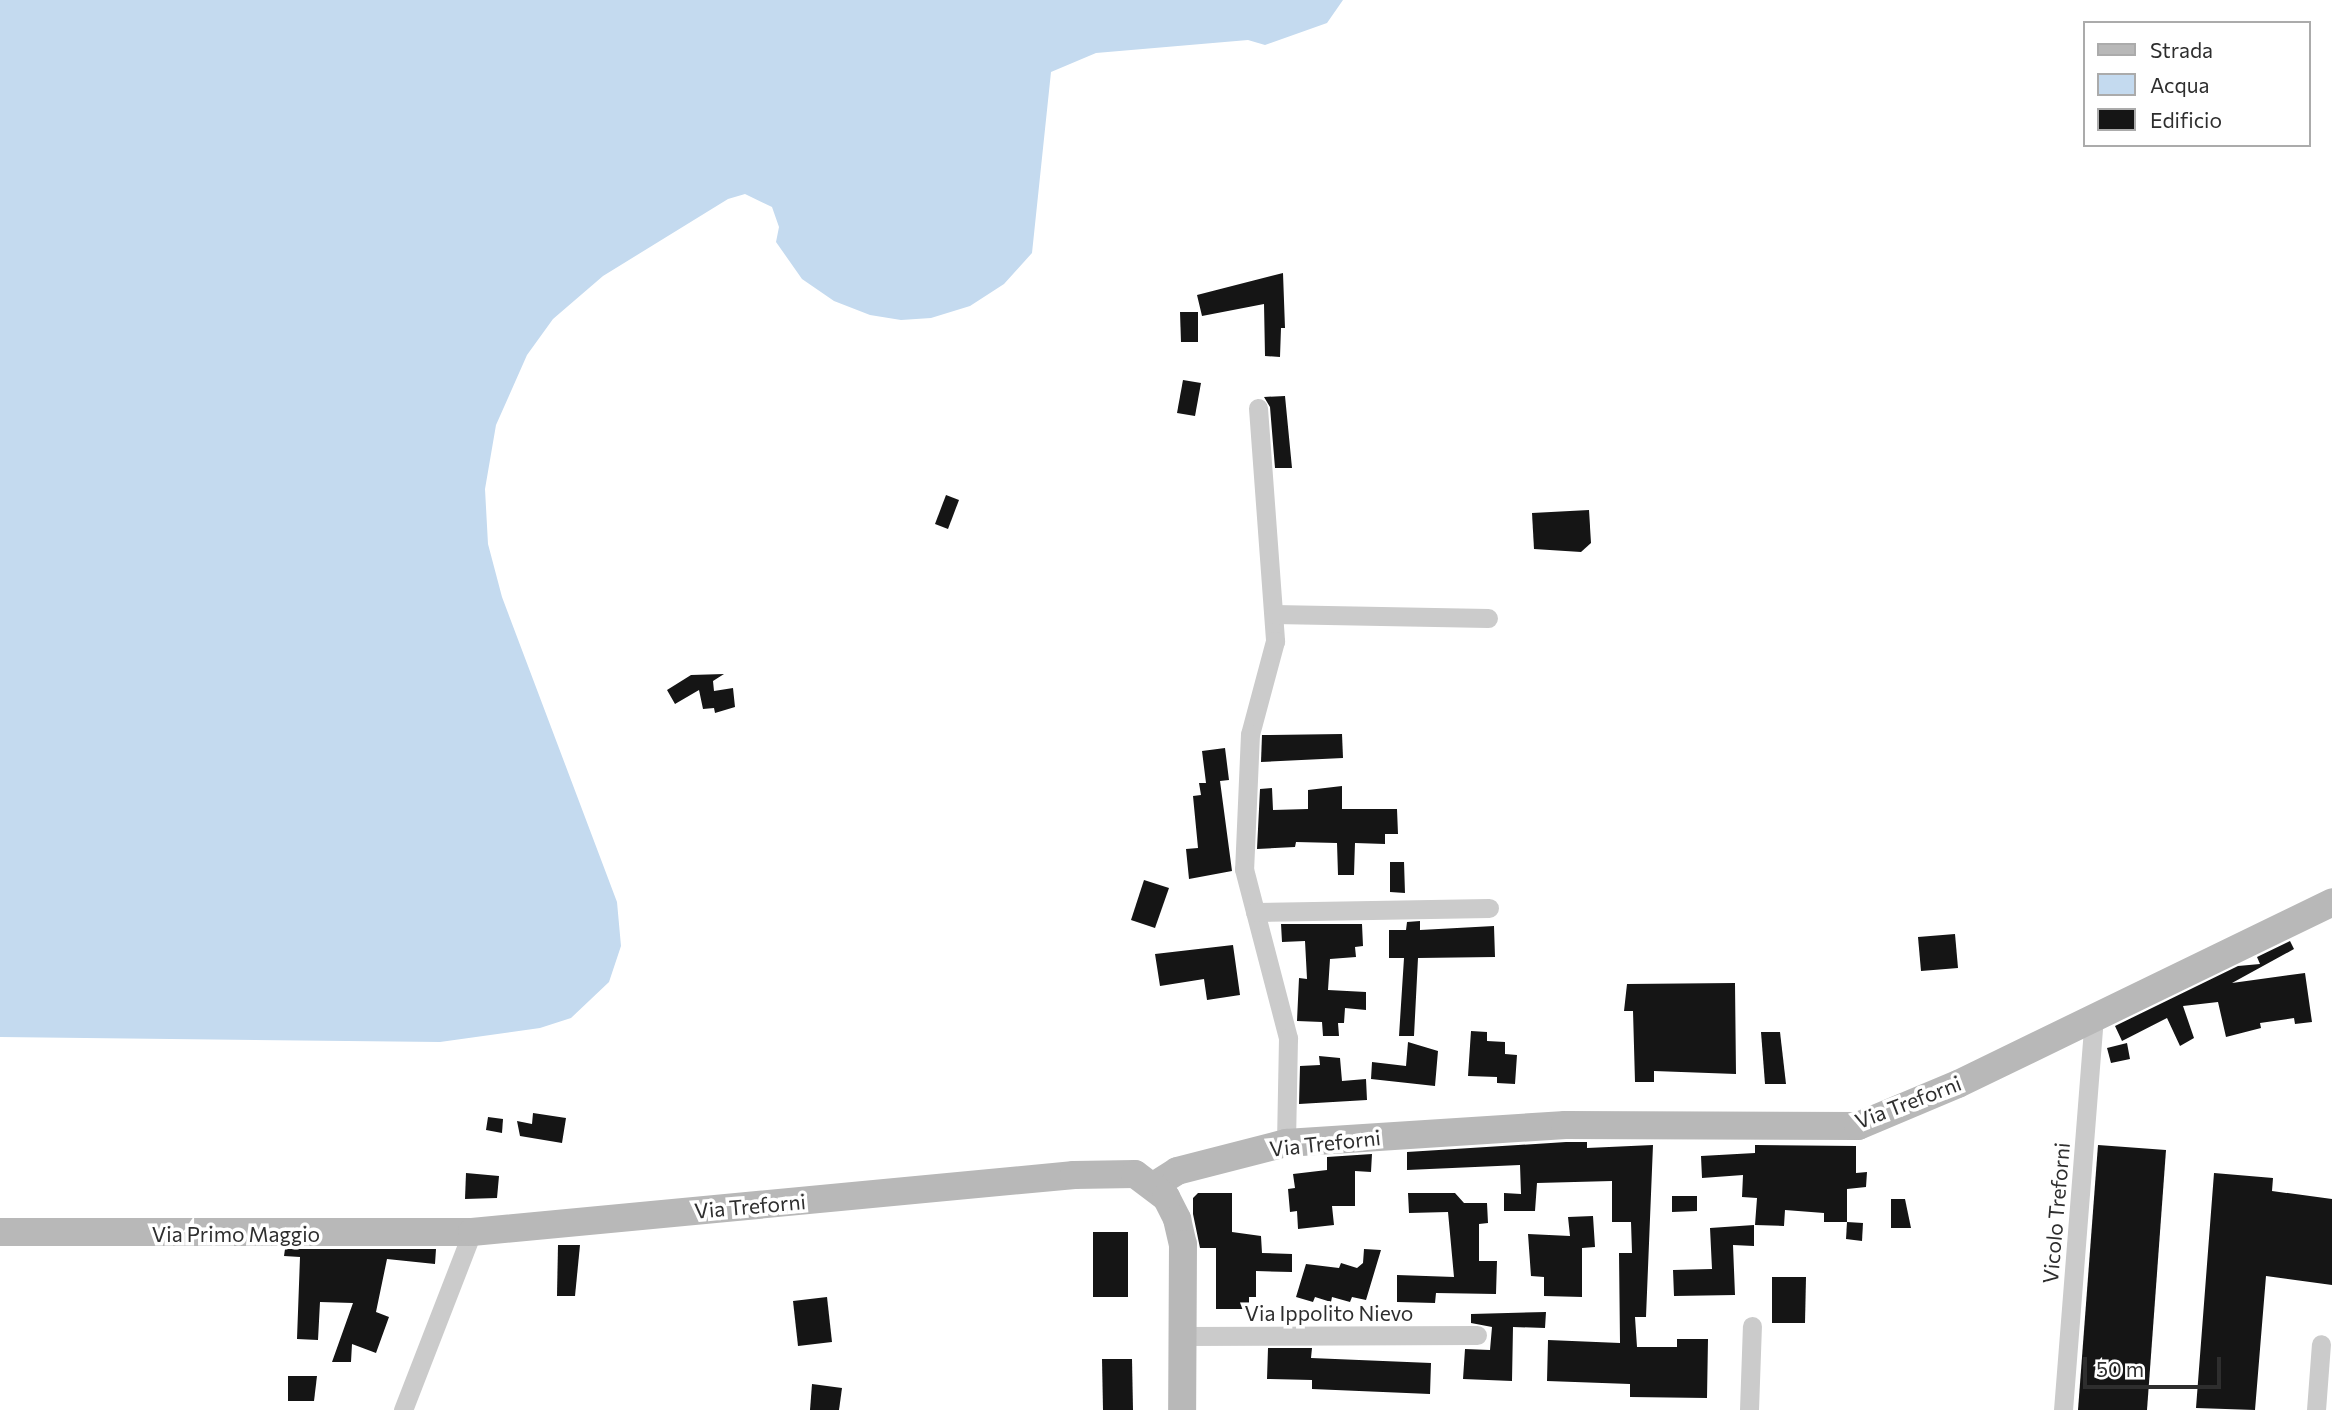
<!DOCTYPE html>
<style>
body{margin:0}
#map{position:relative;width:2332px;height:1410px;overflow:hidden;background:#fff;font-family:Commissioner,sans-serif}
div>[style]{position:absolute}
.water>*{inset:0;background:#c4daef}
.building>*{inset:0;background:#151515}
.street>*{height:19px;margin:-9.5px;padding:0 9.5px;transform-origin:9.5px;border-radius:9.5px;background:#cbcbcb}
.secondary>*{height:28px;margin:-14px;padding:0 14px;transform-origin:14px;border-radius:14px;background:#b8b8b8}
span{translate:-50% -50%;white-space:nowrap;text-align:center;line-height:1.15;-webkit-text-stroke:7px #fff;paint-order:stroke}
.street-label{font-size:21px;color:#2e2e2e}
.legend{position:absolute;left:2083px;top:21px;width:228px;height:126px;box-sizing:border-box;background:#fff;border:2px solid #ababab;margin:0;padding:9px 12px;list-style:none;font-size:21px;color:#2e2e2e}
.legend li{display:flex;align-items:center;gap:14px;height:35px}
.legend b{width:35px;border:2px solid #ababab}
.scale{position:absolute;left:2083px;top:1357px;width:138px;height:32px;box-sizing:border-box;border:4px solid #2e2e2e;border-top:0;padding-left:9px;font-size:21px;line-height:24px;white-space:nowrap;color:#2e2e2e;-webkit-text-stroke:5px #fff;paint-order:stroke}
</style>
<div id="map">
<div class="water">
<div style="clip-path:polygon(0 0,1343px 0,1327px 23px,1265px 45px,1248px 40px,1096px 53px,1051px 72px,1032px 253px,1004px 284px,970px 306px,931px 318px,901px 320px,870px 315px,834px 301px,802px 279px,776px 242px,779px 227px,772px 207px,745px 194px,728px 199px,603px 276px,553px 319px,527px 355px,496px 425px,485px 489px,488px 544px,502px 597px,617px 902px,621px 946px,609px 982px,571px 1018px,540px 1028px,440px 1042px,0 1037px)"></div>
</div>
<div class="building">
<div style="clip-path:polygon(1283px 273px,1285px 328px,1281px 328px,1280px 357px,1265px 356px,1264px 304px,1202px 316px,1197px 295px)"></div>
<div style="clip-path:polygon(1180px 312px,1198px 312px,1198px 342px,1181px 342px)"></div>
<div style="clip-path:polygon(1183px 380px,1201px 383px,1195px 416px,1177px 413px)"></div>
<div style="clip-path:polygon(1285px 396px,1292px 468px,1275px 468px,1270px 407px,1264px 397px)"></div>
<div style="clip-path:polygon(946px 495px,959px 500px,948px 529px,935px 524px)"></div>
<div style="clip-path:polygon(1589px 510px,1591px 543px,1581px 552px,1534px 549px,1532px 513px)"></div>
<div style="clip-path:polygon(724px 674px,713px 681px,714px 691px,733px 688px,735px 707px,715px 713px,714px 708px,703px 709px,699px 690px,675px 704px,667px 690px,691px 675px)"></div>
<div style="clip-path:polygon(1342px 734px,1343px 758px,1261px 762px,1262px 735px)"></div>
<div style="clip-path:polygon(1225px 748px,1229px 780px,1220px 781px,1232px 871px,1189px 879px,1186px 849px,1198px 848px,1193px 796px,1201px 795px,1199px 783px,1206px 783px,1202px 751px)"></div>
<div style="clip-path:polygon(1342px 786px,1342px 809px,1397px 809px,1398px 834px,1385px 834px,1385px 844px,1355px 843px,1354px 875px,1338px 875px,1337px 843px,1296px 842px,1295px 847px,1257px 849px,1260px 789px,1272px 788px,1273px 810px,1308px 809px,1308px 790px)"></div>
<div style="clip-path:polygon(1390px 862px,1404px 862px,1405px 893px,1390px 892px)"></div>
<div style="clip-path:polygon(1144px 880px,1169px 888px,1155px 928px,1131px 920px)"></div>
<div style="clip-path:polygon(1420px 921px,1420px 930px,1494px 926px,1495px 957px,1418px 958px,1414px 1036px,1399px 1036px,1404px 958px,1389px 958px,1389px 930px,1406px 930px,1407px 922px)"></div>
<div style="clip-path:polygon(1281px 924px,1362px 924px,1363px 946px,1355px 947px,1356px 957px,1330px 959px,1328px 990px,1366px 992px,1366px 1010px,1345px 1008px,1344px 1023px,1338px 1023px,1339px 1036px,1323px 1036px,1322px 1022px,1297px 1021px,1299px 978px,1307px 979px,1305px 941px,1282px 942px)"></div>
<div style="clip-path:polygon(1955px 934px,1958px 968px,1921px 971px,1918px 937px)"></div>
<div style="clip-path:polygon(2290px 941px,2294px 949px,2232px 983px,2305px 973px,2312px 1022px,2295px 1024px,2294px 1018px,2260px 1023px,2261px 1028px,2226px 1037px,2218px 1002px,2183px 1006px,2194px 1038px,2180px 1046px,2167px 1018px,2122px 1041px,2115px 1026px,2238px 966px,2260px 964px,2257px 957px)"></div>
<div style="clip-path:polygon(1233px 945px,1240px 995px,1207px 1000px,1204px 979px,1160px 986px,1155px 954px)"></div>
<div style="clip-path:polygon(1735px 983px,1736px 1074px,1654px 1071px,1654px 1082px,1635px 1082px,1633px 1011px,1624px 1011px,1627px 984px)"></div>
<div style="clip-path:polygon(1471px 1031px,1487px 1032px,1487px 1041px,1505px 1042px,1505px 1054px,1517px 1055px,1515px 1084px,1497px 1083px,1497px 1077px,1468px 1076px)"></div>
<div style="clip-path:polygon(1761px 1032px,1780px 1032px,1786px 1084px,1765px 1084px)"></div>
<div style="clip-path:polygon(1408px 1042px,1438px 1051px,1435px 1086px,1371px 1079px,1372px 1062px,1406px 1066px)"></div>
<div style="clip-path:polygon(2127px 1043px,2130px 1059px,2111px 1063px,2107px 1048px)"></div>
<div style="clip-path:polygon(1319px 1056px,1340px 1058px,1342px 1081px,1366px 1079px,1367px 1100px,1299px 1104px,1300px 1066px,1320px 1065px)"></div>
<div style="clip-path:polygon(533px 1113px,566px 1118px,562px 1143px,520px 1136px,517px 1121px,532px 1124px)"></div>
<div style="clip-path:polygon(488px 1117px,503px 1119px,502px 1133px,486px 1130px)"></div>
<div style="clip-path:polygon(1566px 1142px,1587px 1142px,1587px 1148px,1653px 1145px,1646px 1317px,1635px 1317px,1637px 1347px,1677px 1347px,1677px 1339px,1708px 1339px,1707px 1398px,1630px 1397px,1630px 1384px,1547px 1381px,1548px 1340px,1620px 1343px,1619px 1253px,1632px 1253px,1631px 1222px,1612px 1222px,1612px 1181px,1537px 1183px,1535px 1211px,1504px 1211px,1504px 1193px,1521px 1194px,1520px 1165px,1407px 1170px,1407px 1152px)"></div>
<div style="clip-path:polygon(1755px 1145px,1856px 1146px,1856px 1173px,1867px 1172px,1866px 1187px,1847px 1189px,1847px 1222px,1824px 1222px,1824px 1213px,1785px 1210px,1784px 1226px,1755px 1225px,1757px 1198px,1742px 1197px,1743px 1175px,1702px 1178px,1701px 1156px,1755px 1153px)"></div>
<div style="clip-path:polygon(2098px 1145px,2166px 1150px,2147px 1410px,2078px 1410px)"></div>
<div style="clip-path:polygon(1372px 1154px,1371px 1172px,1355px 1171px,1355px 1206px,1332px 1206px,1334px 1225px,1298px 1229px,1297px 1211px,1290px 1212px,1288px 1189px,1295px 1188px,1293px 1174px,1327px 1170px,1327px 1157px)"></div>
<div style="clip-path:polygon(466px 1173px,499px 1176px,497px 1198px,465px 1199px)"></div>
<div style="clip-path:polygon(2214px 1173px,2273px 1178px,2272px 1191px,2332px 1199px,2332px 1285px,2266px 1276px,2255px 1410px,2196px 1408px)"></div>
<div style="clip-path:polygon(1198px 1193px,1232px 1193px,1232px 1232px,1261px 1236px,1262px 1253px,1292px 1254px,1292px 1272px,1256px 1271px,1256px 1297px,1249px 1297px,1249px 1309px,1216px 1309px,1216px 1248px,1200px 1248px,1193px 1214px,1193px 1198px)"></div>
<div style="clip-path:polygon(1408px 1193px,1455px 1193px,1464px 1203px,1487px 1203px,1488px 1223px,1479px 1224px,1479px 1261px,1497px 1261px,1496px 1294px,1436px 1293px,1435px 1303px,1397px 1302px,1397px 1275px,1454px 1277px,1448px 1212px,1409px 1213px)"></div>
<div style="clip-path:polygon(1672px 1196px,1697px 1196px,1697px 1211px,1672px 1212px)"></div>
<div style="clip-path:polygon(1891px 1199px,1905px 1199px,1911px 1228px,1891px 1228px)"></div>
<div style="clip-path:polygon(1593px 1216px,1595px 1247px,1582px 1248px,1582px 1297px,1544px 1296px,1544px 1277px,1531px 1276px,1528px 1234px,1570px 1236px,1568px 1217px)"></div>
<div style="clip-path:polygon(1847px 1222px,1863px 1223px,1862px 1241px,1846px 1239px)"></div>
<div style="clip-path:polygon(1754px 1225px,1754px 1246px,1733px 1245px,1735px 1295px,1674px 1296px,1673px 1270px,1712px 1269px,1710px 1228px)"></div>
<div style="clip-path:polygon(1093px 1232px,1128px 1232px,1128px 1297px,1093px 1297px)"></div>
<div style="clip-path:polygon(558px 1245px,580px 1245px,575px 1296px,557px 1296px)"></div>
<div style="clip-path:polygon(285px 1249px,436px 1249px,435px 1264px,387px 1259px,376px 1312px,389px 1317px,376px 1353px,352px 1344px,351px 1362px,332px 1362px,353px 1303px,320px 1302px,318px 1340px,297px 1339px,300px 1257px,284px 1256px)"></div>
<div style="clip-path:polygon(1364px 1249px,1381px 1250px,1366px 1300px,1352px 1297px,1350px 1302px,1332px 1297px,1331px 1302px,1315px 1297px,1313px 1302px,1296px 1297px,1306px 1264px,1339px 1268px,1341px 1263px,1357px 1268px,1363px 1263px)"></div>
<div style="clip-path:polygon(1772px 1277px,1806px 1277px,1805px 1323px,1772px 1323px)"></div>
<div style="clip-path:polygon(827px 1297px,832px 1342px,798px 1346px,793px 1301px)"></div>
<div style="clip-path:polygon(1546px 1312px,1545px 1328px,1513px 1327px,1512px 1381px,1463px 1379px,1465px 1349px,1490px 1350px,1492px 1327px,1471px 1323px,1471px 1314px)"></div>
<div style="clip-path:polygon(1268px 1348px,1312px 1348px,1311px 1358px,1431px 1363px,1430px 1394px,1312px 1389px,1312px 1380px,1267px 1379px)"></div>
<div style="clip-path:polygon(1102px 1359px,1132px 1359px,1133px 1410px,1103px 1410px)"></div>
<div style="clip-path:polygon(288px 1376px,317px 1376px,314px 1401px,288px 1401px)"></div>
<div style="clip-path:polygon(812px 1384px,842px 1388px,839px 1410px,810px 1410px)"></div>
</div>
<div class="street">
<div style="left:1258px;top:408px;width:234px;rotate:85.8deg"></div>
<div style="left:1275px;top:641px;width:96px;rotate:105deg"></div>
<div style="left:1250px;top:734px;width:135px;rotate:92.5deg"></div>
<div style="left:1244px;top:869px;width:175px;rotate:75.4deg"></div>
<div style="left:1288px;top:1038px;width:105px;rotate:91.1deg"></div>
<div style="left:1274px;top:614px;width:214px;rotate:1.1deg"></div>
<div style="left:1255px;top:912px;width:234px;rotate:-1deg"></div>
<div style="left:1180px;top:1336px;width:297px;rotate:-0.2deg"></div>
<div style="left:403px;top:1410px;width:191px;rotate:-68.8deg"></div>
<div style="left:1749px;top:1410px;width:84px;rotate:-88deg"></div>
<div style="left:2063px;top:1410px;width:392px;rotate:-85.5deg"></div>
<div style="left:2316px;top:1410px;width:66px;rotate:-85.7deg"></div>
</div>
<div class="secondary">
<div style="left:1155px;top:1185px;width:26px;rotate:-32deg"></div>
<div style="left:1177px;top:1171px;width:113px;rotate:-14.4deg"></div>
<div style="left:1286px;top:1143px;width:280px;rotate:-3.7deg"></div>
<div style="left:1565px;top:1125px;width:293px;rotate:0.2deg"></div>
<div style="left:1858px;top:1126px;width:108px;rotate:-22.8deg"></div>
<div style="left:1958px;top:1084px;width:416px;rotate:-25.9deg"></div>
<div style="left:0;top:1232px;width:472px"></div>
<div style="left:472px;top:1232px;width:605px;rotate:-5.41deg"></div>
<div style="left:1074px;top:1175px;width:61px;rotate:-0.9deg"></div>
<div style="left:1135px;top:1174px;width:39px;rotate:37deg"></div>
<div style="left:1166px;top:1197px;width:25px;rotate:63deg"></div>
<div style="left:1177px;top:1219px;width:26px;rotate:77deg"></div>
<div style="left:1183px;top:1244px;width:166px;rotate:90.3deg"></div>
</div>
<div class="street-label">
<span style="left:1908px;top:1102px;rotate:-21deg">Via Treforni</span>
<span style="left:1325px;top:1143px;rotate:-6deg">Via Treforni</span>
<span style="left:750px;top:1206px;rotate:-5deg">Via Treforni</span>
<span style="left:2056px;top:1213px;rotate:-85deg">Vicolo Treforni</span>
<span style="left:236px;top:1234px">Via Primo Maggio</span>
<span style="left:1329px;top:1313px">Via Ippolito Nievo</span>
</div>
<ul class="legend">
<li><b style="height:9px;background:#b8b8b8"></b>Strada</li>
<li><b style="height:19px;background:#c4daef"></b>Acqua</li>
<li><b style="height:19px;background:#151515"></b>Edificio</li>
</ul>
<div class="scale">50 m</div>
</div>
